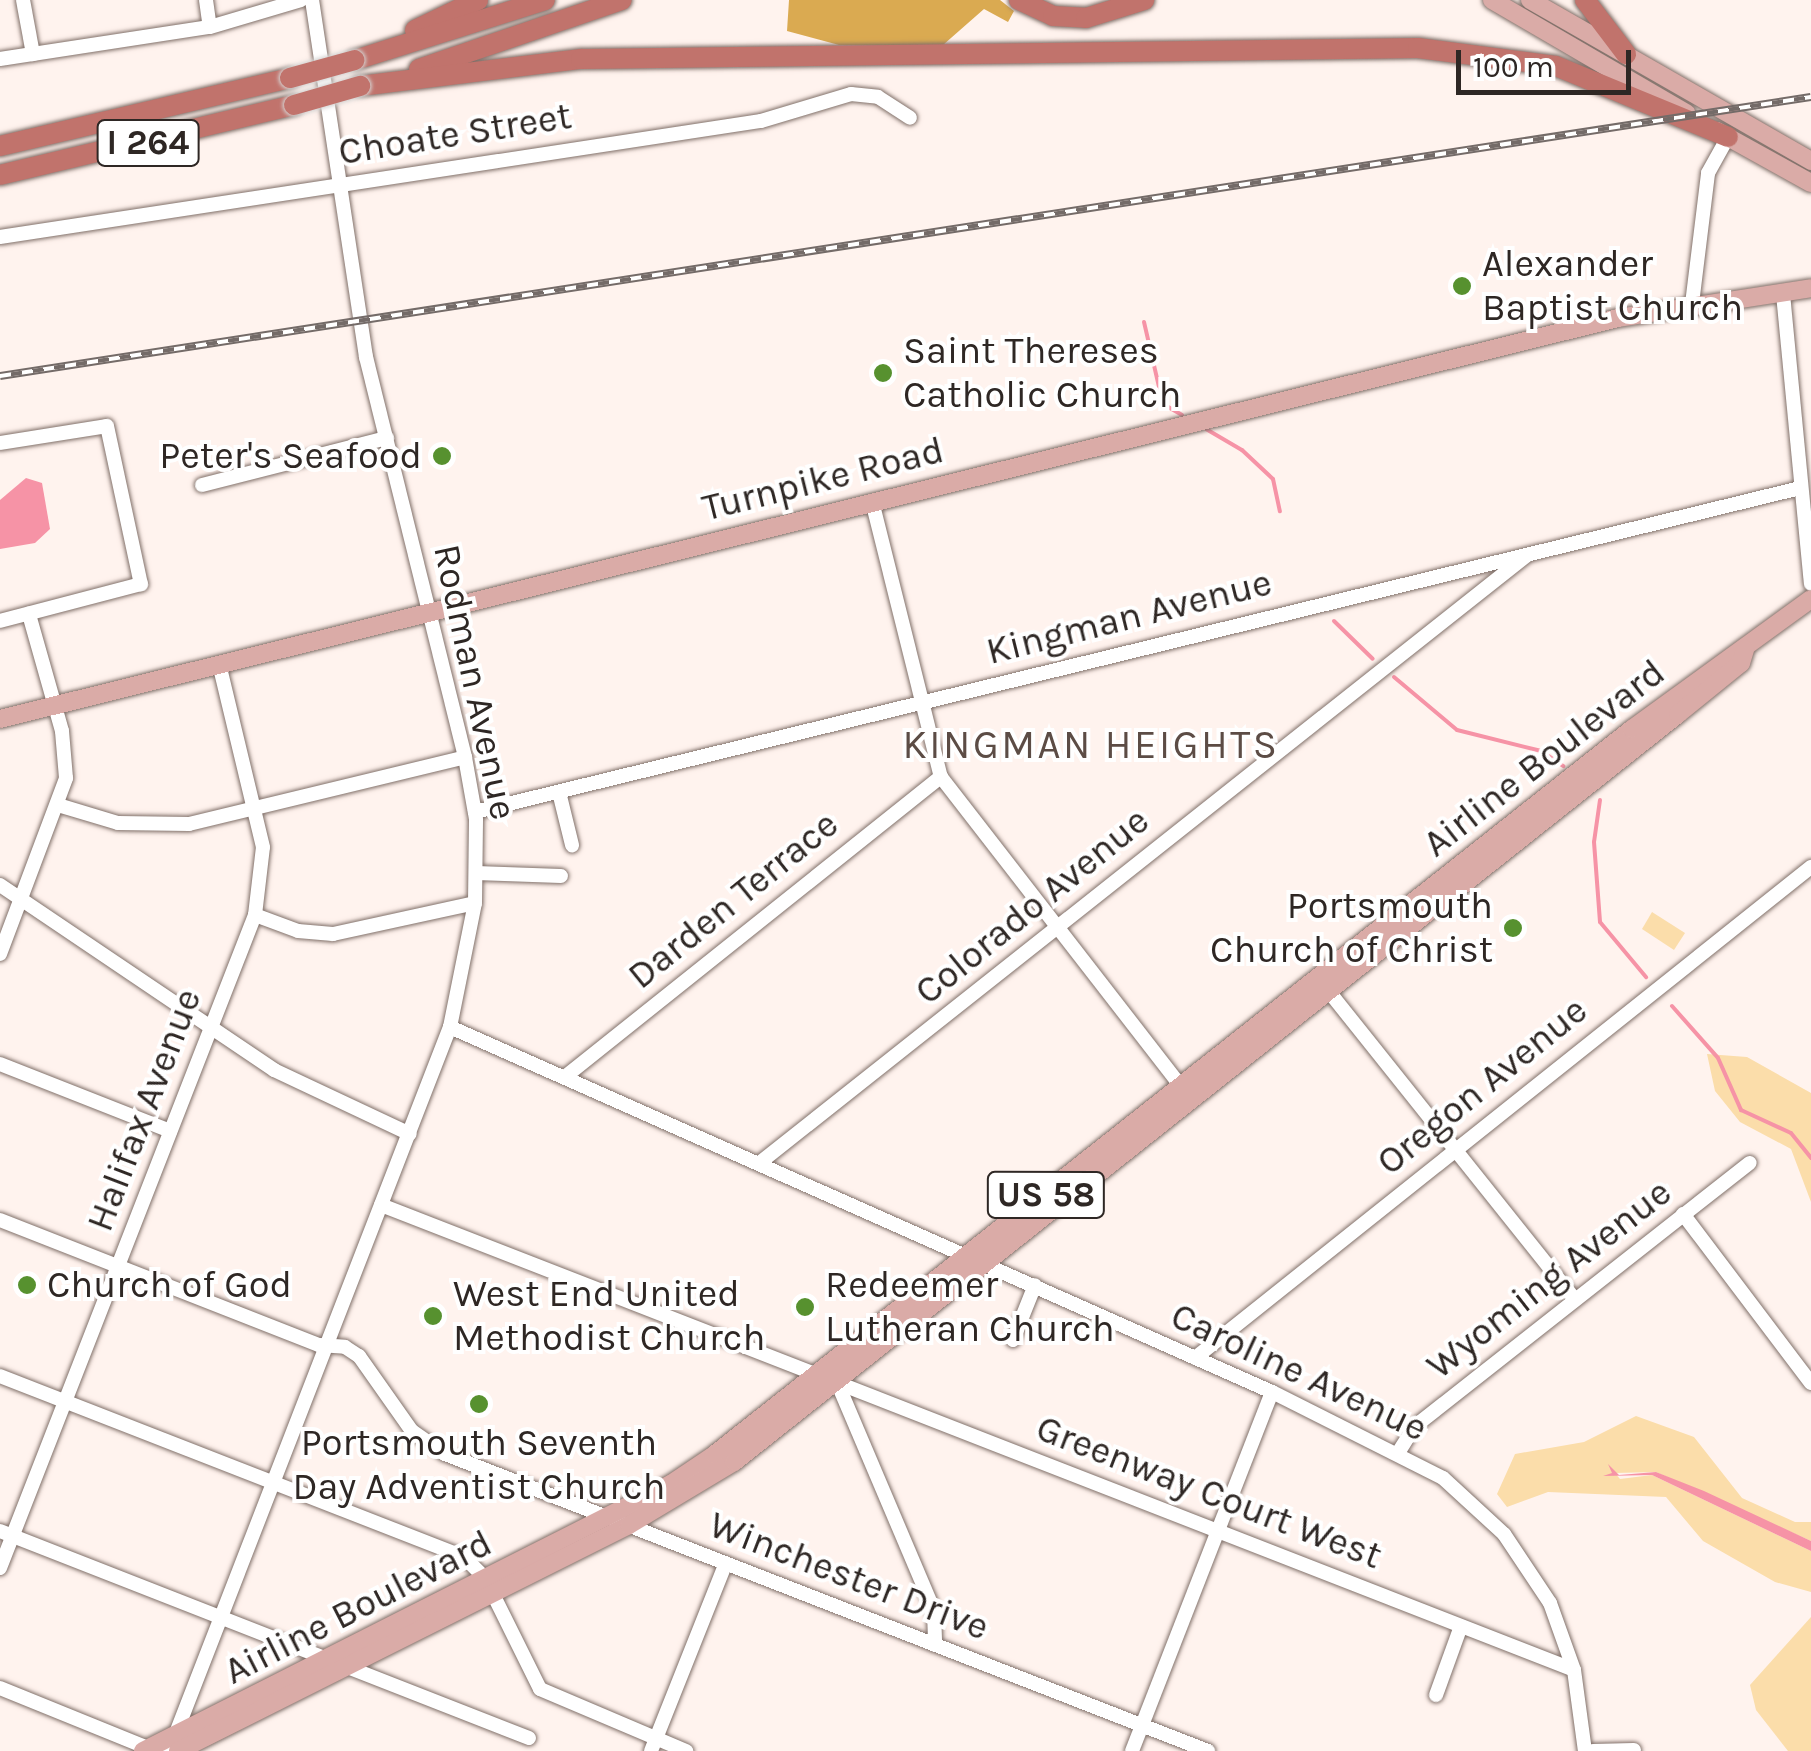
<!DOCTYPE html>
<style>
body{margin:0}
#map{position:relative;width:1811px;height:1751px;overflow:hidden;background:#fff3ee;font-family:Karla,sans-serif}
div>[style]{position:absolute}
.green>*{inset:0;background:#fbddaa}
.forest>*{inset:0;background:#daaa51}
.water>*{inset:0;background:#f693a6}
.stream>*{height:4px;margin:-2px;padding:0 2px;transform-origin:2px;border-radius:2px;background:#f693a6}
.roads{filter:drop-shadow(0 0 2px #817069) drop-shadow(0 0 2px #817069)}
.minor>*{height:14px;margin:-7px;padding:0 7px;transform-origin:7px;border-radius:7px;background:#fff}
.major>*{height:18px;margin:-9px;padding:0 9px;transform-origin:9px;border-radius:9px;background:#daaba7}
.highway>*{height:20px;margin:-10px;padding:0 10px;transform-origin:10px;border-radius:10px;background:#c1736c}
.rail>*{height:8px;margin-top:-4px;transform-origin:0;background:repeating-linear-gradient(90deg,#fff 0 11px,#746b68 0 22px);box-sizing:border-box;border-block:2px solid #746b68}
.bridges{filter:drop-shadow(0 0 2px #d5d4d3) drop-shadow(0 0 2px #d5d4d3)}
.highway-bridge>*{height:20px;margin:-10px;padding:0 10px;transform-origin:10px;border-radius:10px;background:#c1736c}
.dots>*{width:28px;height:28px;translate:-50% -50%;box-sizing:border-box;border:5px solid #fff;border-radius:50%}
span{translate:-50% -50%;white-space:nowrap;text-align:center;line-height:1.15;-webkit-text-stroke:8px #fff;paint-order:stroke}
.shield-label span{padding:2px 8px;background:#fff;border:2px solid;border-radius:8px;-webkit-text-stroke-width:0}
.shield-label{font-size:35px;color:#2e2724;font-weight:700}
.street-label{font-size:38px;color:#2e2724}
.poi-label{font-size:38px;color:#2e2724}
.left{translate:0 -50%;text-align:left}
.right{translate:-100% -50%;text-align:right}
.neighbourhood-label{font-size:40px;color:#5c4c45;letter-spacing:2.5px}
.scale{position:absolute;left:1456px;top:50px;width:175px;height:45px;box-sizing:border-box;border:5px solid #2e2724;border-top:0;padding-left:12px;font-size:30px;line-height:35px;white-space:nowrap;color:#2e2724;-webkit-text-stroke:8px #fff;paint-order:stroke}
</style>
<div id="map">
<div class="green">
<div style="clip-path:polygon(1652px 912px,1685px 933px,1674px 950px,1642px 929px)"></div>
<div style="clip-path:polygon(1707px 1054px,1747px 1057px,1811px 1093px,1811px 1202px,1791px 1149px,1740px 1122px,1715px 1091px)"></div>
<div style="clip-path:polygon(1636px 1416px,1694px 1437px,1742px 1498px,1795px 1522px,1811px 1522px,1811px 1541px,1656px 1472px,1615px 1473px,1620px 1479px,1652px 1475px,1811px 1551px,1811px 1592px,1775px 1582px,1703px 1541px,1666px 1497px,1548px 1492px,1507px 1507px,1497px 1494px,1515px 1454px,1584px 1442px)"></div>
<div style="clip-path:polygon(1811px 1617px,1811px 1751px,1788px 1751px,1756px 1710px,1750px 1685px)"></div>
</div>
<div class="forest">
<div style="clip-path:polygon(789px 0,1000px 0,1014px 11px,1008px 22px,984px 9px,943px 45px,839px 45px,787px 31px)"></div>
</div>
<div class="water">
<div style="clip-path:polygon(26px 478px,42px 483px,50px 529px,35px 543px,0 549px,0 500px)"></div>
<div style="clip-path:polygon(1608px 1464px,1619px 1475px,1656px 1472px,1704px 1491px,1811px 1541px,1811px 1551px,1652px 1475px,1603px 1476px,1612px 1473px)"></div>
</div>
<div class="stream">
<div style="left:1144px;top:322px;width:84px;rotate:77deg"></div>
<div style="left:1163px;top:404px;width:22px;rotate:30deg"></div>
<div style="left:1206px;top:429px;width:42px;rotate:30.3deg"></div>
<div style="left:1242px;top:450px;width:42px;rotate:43.1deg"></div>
<div style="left:1273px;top:479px;width:33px;rotate:78deg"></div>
<div style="left:1334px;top:621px;width:54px;rotate:44.3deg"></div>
<div style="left:1394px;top:677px;width:82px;rotate:40.1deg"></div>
<div style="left:1457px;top:730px;width:87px;rotate:14deg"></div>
<div style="left:1541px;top:751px;width:27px;rotate:34deg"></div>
<div style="left:1600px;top:800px;width:42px;rotate:98.1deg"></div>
<div style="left:1594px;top:842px;width:80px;rotate:85.7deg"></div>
<div style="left:1600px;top:922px;width:72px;rotate:50.1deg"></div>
<div style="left:1672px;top:1006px;width:69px;rotate:48.5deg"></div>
<div style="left:1718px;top:1058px;width:57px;rotate:66.1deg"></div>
<div style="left:1741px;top:1110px;width:55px;rotate:24.7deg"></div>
<div style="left:1791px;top:1133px;width:32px;rotate:51deg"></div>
</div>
<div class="roads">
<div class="minor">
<div style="left:23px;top:0;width:55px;rotate:79.5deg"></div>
<div style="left:206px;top:0;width:27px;rotate:82deg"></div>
<div style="left:0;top:59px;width:212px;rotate:-8.7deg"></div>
<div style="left:210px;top:27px;width:95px;rotate:-16.5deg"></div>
<div style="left:0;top:237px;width:770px;rotate:-8.67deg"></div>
<div style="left:761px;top:121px;width:94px;rotate:-16.7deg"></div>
<div style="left:851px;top:94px;width:27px;rotate:6deg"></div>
<div style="left:878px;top:97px;width:38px;rotate:33deg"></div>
<div style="left:1783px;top:294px;width:291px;rotate:84.5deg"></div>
<div style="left:1692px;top:304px;width:132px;rotate:-83deg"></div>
<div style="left:1708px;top:173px;width:41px;rotate:-60.9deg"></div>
<div style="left:0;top:443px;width:108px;rotate:-9deg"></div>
<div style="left:107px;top:426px;width:162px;rotate:77.9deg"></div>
<div style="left:141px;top:584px;width:146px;rotate:165.3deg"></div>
<div style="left:202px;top:485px;width:191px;rotate:-14.3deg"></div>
<div style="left:872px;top:501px;width:284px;rotate:76deg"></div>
<div style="left:941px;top:777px;width:398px;rotate:52.2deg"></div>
<div style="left:559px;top:792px;width:55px;rotate:76.2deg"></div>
<div style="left:58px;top:805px;width:63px;rotate:16.7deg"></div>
<div style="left:118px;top:823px;width:71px;rotate:0.8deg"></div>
<div style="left:189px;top:824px;width:284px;rotate:-13.6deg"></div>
<div style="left:475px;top:812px;width:1364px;rotate:-13.74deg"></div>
<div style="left:476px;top:873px;width:85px;rotate:2deg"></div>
<div style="left:0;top:885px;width:331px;rotate:34deg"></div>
<div style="left:274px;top:1070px;width:150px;rotate:25.2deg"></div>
<div style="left:255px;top:915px;width:46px;rotate:20.4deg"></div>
<div style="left:298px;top:931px;width:35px;rotate:5deg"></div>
<div style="left:333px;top:934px;width:145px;rotate:-12.3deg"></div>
<div style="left:0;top:954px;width:188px;rotate:-69.4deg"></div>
<div style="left:66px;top:778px;width:47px;rotate:-94.9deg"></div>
<div style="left:62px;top:731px;width:122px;rotate:-105.8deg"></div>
<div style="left:1323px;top:984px;width:404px;rotate:51.4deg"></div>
<div style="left:450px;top:1027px;width:899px;rotate:23.94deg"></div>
<div style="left:1272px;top:1392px;width:191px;rotate:26.7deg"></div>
<div style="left:1443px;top:1478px;width:83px;rotate:42.6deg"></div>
<div style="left:1504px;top:1534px;width:83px;rotate:56.3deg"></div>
<div style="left:1550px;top:1603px;width:71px;rotate:70.3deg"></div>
<div style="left:1574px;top:1670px;width:82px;rotate:82.3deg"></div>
<div style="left:0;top:1064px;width:183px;rotate:21.5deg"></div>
<div style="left:566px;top:1076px;width:480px;rotate:-38.6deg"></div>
<div style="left:762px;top:1161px;width:975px;rotate:-38.38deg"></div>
<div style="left:381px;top:1205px;width:1280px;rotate:21.29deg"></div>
<div style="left:1683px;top:1214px;width:212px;rotate:52.9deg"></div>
<div style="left:0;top:1220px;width:343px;rotate:21.4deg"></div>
<div style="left:319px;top:1345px;width:26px;rotate:4deg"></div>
<div style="left:345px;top:1347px;width:17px;rotate:33deg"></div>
<div style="left:359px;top:1356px;width:92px;rotate:54.8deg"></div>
<div style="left:412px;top:1431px;width:40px;rotate:34.9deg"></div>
<div style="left:445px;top:1454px;width:819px;rotate:21.27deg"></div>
<div style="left:1013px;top:1340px;width:59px;rotate:-68.2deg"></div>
<div style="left:1195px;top:1358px;width:788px;rotate:-38.56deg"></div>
<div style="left:0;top:1376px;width:498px;rotate:21.3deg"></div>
<div style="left:464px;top:1557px;width:30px;rotate:45deg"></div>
<div style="left:485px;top:1578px;width:124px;rotate:63.6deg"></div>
<div style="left:540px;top:1689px;width:159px;rotate:23deg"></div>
<div style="left:837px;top:1382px;width:249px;rotate:67deg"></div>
<div style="left:934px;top:1611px;width:34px;rotate:88deg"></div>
<div style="left:1398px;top:1453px;width:31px;rotate:-58deg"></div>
<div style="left:1414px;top:1427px;width:427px;rotate:-38.2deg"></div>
<div style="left:0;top:1531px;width:568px;rotate:21.37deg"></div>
<div style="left:0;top:1568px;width:701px;rotate:-68.67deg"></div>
<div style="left:255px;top:915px;width:68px;rotate:-83.3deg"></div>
<div style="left:263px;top:847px;width:188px;rotate:-103.5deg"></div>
<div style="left:0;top:1688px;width:167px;rotate:22.1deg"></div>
<div style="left:1436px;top:1695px;width:73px;rotate:-70.1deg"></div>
<div style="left:169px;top:1751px;width:777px;rotate:-68.79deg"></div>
<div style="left:450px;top:1027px;width:126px;rotate:-78.6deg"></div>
<div style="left:475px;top:903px;width:84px;rotate:-89.3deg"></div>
<div style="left:476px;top:819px;width:63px;rotate:-100.1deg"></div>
<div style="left:465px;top:757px;width:412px;rotate:-103.9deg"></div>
<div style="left:366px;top:357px;width:361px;rotate:-98.6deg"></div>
<div style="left:651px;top:1751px;width:202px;rotate:-68.3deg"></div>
<div style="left:1132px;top:1751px;width:385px;rotate:-68.7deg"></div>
<div style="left:1593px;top:1751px;width:41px;rotate:-1.4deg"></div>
</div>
<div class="major">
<div style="left:1492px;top:0;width:225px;rotate:30.2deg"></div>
<div style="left:1530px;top:0;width:324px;rotate:29.8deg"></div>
<div style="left:1717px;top:131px;width:107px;rotate:29deg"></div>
<div style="left:0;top:719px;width:1667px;rotate:-13.92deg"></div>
<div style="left:1618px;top:318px;width:195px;rotate:-8.8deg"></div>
<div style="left:143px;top:1751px;width:592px;rotate:-26.82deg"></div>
<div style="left:671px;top:1484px;width:52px;rotate:-34deg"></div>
<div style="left:714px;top:1455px;width:1170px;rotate:-38.34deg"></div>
<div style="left:1632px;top:729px;width:221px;rotate:-36deg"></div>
<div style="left:178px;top:1751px;width:504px;rotate:-26.62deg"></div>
<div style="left:629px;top:1525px;width:122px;rotate:-31deg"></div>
<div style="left:734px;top:1462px;width:1204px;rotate:-38.39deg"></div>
<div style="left:1678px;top:714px;width:81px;rotate:-39deg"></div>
<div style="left:1741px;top:663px;width:14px;rotate:-73deg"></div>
</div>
<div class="highway">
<div style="left:1019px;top:0;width:38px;rotate:25deg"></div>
<div style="left:1053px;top:16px;width:33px;rotate:3deg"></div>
<div style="left:1086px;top:18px;width:61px;rotate:-17.2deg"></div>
<div style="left:1585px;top:0;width:68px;rotate:52.8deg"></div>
<div style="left:415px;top:30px;width:70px;rotate:-25.5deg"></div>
<div style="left:355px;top:60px;width:199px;rotate:-17.5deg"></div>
<div style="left:419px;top:69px;width:214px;rotate:-18.8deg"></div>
<div style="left:360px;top:86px;width:223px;rotate:-7deg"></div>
<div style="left:581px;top:59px;width:837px;rotate:-0.75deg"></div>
<div style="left:1418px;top:48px;width:139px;rotate:7.4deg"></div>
<div style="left:1556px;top:66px;width:186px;rotate:22.4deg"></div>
<div style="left:0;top:146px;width:298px;rotate:-13.2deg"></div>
<div style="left:0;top:175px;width:302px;rotate:-13.4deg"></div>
</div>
</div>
<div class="rail">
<div style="left:0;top:376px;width:1832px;rotate:-8.76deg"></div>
</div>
<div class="bridges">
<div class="highway-bridge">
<div style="left:290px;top:78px;width:67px;rotate:-15.5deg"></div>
<div style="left:294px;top:105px;width:69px;rotate:-16.1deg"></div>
</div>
</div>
<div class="dots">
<div style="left:1462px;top:286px;background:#57912f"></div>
<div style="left:883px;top:373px;background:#57912f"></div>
<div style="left:442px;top:456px;background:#57912f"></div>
<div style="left:1513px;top:928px;background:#57912f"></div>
<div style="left:27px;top:1285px;background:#57912f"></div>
<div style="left:805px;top:1307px;background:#57912f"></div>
<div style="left:433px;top:1316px;background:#57912f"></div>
<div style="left:479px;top:1404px;background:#57912f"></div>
</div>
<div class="shield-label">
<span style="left:148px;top:143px">I 264</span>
<span style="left:1046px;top:1195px">US 58</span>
</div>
<div class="street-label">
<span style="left:455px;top:134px;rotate:-9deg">Choate Street</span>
<span style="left:823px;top:479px;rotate:-14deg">Turnpike Road</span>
<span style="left:1129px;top:617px;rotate:-14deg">Kingman Avenue</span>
<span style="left:475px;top:682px;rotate:78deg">Rodman Avenue</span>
<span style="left:1544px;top:758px;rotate:-38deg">Airline Boulevard</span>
<span style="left:733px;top:900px;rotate:-39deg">Darden Terrace</span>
<span style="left:1032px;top:906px;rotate:-39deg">Colorado Avenue</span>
<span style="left:1482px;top:1086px;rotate:-39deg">Oregon Avenue</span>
<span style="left:144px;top:1110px;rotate:-69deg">Halifax Avenue</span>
<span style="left:1549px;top:1279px;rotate:-38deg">Wyoming Avenue</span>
<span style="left:1299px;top:1372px;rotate:25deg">Caroline Avenue</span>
<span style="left:1209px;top:1492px;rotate:21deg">Greenway Court West</span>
<span style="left:849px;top:1576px;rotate:21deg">Winchester Drive</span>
<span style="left:358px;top:1607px;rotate:-27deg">Airline Boulevard</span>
</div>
<div class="poi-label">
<span class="left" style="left:1482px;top:286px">Alexander<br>Baptist Church</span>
<span class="left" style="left:903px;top:373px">Saint Thereses<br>Catholic Church</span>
<span class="right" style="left:422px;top:456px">Peter's Seafood</span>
<span class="right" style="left:1493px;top:928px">Portsmouth<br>Church of Christ</span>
<span class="left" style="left:47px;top:1285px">Church of God</span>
<span class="left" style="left:825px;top:1307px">Redeemer<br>Lutheran Church</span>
<span class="left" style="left:453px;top:1316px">West End United<br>Methodist Church</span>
<span style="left:479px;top:1465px">Portsmouth Seventh<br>Day Adventist Church</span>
</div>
<div class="neighbourhood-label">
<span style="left:1091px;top:745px">KINGMAN HEIGHTS</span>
</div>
<div class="scale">100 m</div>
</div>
